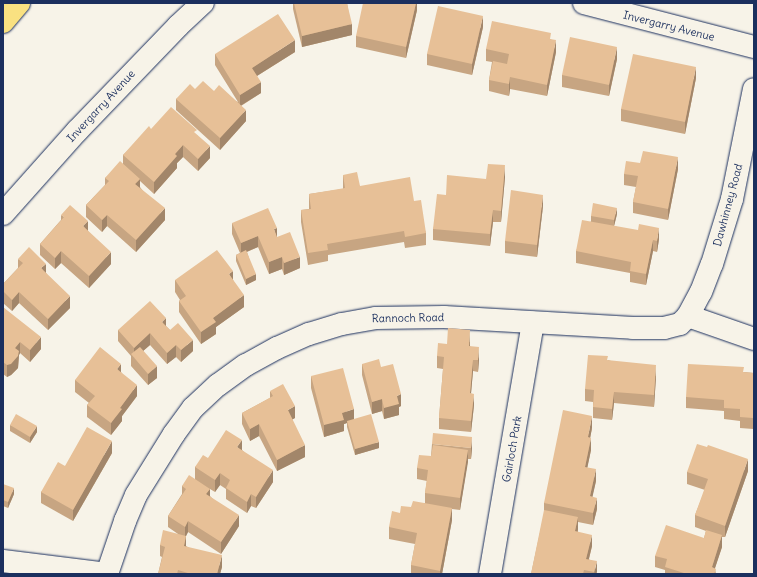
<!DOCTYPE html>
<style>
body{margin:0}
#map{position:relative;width:757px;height:577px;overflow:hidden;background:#f7f3e8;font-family:Delius,sans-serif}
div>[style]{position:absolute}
.roads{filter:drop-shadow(0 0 1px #1b2f5e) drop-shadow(0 0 1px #1b2f5e)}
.minor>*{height:22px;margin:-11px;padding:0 11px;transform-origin:11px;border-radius:11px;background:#f7f3e8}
.highway>*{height:22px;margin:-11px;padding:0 11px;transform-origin:11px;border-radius:11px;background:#f9e181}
.wall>*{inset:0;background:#c7a582}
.shaded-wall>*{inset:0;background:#a2866a}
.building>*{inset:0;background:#e7c097}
span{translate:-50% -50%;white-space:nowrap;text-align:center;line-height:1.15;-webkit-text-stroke:3px #f7f3e8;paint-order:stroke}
.street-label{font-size:11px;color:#1b2f5e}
.frame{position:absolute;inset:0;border:4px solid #1b2f5e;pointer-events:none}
</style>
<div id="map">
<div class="roads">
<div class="minor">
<div style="left:584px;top:3px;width:176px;rotate:14.5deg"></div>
<div style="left:3px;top:214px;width:111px;rotate:-48.3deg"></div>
<div style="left:77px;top:131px;width:146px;rotate:-46.1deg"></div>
<div style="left:178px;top:26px;width:34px;rotate:-43deg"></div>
<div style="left:688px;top:316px;width:70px;rotate:19.2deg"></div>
<div style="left:3px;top:561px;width:105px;rotate:7.1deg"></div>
<div style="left:107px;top:574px;width:56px;rotate:-71.2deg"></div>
<div style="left:125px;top:521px;width:28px;rotate:-67deg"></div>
<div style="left:136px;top:495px;width:72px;rotate:-58.1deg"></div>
<div style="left:174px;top:434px;width:32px;rotate:-54deg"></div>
<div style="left:193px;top:408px;width:34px;rotate:-43deg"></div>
<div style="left:218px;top:385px;width:34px;rotate:-36deg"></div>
<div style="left:246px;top:365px;width:35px;rotate:-29deg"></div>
<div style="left:277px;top:348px;width:35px;rotate:-24deg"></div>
<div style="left:309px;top:334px;width:34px;rotate:-17deg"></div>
<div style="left:342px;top:324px;width:35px;rotate:-10deg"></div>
<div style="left:376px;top:318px;width:68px;rotate:-0.8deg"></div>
<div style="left:444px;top:317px;width:189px;rotate:3.3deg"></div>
<div style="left:633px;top:328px;width:31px"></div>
<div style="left:664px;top:328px;width:16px;rotate:-14deg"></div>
<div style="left:680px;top:324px;width:11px;rotate:-45deg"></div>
<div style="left:688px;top:316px;width:27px;rotate:-62deg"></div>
<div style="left:701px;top:292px;width:30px;rotate:-69deg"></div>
<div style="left:712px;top:264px;width:68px;rotate:-72.9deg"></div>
<div style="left:732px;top:199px;width:112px;rotate:-78.7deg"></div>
<div style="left:490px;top:574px;width:255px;rotate:-80.3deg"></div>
</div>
<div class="highway">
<div style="left:3px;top:22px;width:25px;rotate:-50deg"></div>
</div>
</div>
<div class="wall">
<div style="clip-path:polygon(293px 3px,347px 3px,352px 35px,302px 47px,293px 9px)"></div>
<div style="clip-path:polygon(417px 3px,417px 10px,406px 58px,356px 47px,356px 36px)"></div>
<div style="clip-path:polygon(483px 27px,472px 75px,427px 65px,427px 54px)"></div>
<div style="clip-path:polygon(551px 39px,556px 52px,547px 96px,510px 89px,509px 96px,489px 91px,489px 80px,492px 62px,486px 61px,486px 49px)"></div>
<div style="clip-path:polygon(295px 52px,257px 76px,261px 93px,241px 106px,246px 121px,220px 150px,176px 110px,176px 99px,195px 89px,214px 91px,238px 102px,215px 65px,215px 54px)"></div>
<div style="clip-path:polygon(617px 59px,609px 96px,562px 87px,562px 75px)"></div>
<div style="clip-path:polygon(696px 78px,685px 134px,621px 121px,621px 109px)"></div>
<div style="clip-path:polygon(151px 129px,197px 135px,210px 158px,198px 171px,183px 157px,177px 163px,177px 168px,154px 194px,140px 181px,140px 187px,165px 220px,136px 252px,107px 226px,102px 232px,86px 217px,86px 205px,105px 185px,105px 178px,123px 164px,123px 155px)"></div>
<div style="clip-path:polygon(640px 163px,678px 169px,668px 220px,633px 213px,633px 202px,636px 187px,624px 185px,624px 174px)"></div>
<div style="clip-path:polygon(343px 175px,360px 186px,414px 201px,426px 233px,426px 245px,405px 248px,404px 242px,328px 255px,328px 261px,308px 265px,301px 222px,301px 210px,309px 209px,309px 194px,343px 189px)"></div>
<div style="clip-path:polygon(505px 177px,501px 222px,493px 222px,490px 246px,433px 240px,433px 229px,446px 195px,486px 179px)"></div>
<div style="clip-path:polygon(543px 206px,537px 257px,505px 253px,505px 241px)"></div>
<div style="clip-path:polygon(617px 214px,614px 226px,659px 239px,657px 252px,653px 251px,646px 285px,630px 282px,630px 273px,576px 263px,576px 251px,591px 221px,591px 216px)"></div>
<div style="clip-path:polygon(61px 215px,88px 231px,111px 264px,89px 288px,61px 263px,55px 269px,40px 255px,40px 244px,61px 220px)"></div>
<div style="clip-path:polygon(232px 223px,277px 237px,300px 268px,284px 275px,282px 269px,269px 274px,258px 247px,247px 252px,256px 280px,246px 285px,236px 261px,236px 255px,240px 253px,232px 234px)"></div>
<div style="clip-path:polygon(18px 259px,46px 273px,70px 308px,48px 330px,19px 303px,12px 311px,3px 303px,3px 284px,18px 268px)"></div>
<div style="clip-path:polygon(175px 280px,233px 280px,244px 307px,216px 327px,216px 334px,201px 344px,179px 312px,179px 301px,180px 300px,175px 292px)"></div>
<div style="clip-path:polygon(3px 307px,41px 349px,30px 362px,20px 353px,19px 355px,18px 368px,11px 375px,7px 377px,3px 374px)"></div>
<div style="clip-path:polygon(166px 326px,170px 330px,193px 351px,181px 362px,176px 357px,167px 364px,150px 345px,143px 351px,157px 378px,148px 385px,131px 366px,131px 356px,118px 341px,118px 330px)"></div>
<div style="clip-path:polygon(470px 342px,470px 346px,479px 359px,478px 372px,473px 371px,471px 393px,474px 405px,471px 432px,439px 429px,439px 418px,443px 369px,437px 368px,437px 356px,447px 344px)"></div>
<div style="clip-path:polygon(608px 360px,656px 376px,654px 407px,614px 403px,612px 420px,593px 418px,593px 402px,585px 401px,585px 389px)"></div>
<div style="clip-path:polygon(362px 364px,381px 367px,401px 406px,399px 407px,399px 415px,384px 419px,382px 411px,372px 414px,362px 375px)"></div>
<div style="clip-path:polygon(121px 372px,137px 396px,122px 416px,122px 421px,111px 435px,87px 417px,87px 405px,89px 403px,75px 392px,75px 380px)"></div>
<div style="clip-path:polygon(744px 372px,754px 373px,753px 429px,740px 428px,740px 421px,724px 419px,724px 411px,686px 408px,686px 397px)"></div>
<div style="clip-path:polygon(311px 376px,354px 419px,379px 448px,355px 455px,347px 427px,347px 423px,344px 424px,344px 431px,324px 437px,311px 388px)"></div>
<div style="clip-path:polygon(270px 391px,295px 418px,292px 419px,305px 457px,277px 471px,259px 436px,250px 441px,242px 424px,242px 413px,270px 398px)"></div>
<div style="clip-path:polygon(10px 425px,37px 432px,30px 443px,10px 431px)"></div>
<div style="clip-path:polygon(592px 428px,590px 438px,591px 450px,587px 468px,596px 481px,592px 497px,597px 509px,593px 525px,578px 522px,578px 532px,592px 546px,589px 559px,597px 572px,596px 574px,531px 574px,544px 514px,544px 503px)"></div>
<div style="clip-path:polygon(432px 444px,472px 448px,471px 459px,468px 459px,460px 510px,452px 509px,452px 520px,442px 574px,411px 574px,411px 565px,415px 544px,389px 539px,389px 527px,400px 513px,411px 507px,425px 503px,425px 493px,427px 481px,417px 479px,417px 468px,431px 456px)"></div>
<div style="clip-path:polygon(242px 450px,273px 482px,256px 508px,251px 506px,247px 513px,226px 499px,226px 489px,220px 485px,215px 492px,210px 489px,210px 496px,239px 526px,221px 554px,188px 532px,186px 536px,186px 546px,222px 567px,220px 574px,158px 574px,162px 557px,160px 556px,160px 545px,178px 534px,168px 527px,168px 516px,182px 494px,182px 486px,195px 479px,195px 467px,208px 458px)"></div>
<div style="clip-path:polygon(112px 453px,73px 521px,41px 503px,41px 492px,65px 466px)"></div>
<div style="clip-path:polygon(748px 471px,725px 537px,722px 537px,722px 547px,715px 568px,716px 574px,665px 574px,665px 570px,655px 567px,655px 556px,704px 538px,706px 531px,695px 527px,695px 515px,705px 490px,687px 484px,687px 472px)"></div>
<div style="clip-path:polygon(3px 484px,14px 494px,8px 508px,3px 506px)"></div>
</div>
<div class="shaded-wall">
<div style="clip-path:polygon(416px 3px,417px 3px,417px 10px,406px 58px,406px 47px)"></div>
<div style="clip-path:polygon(483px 16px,483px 27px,472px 75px,472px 64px)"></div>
<div style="clip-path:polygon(352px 24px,352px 35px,302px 47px,302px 36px)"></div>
<div style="clip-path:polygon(295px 40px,295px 52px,252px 79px,252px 68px)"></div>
<div style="clip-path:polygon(556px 40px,556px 52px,547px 96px,547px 85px)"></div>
<div style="clip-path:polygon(617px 47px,617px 59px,609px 96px,609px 85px)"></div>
<div style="clip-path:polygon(696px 67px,696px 78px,685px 134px,685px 122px)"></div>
<div style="clip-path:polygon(510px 77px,510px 89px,509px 96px,509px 84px)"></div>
<div style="clip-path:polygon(261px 82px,261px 93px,240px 106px,240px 95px)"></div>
<div style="clip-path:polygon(246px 110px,246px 121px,220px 150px,220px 138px)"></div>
<div style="clip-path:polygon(183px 145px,183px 157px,177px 163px,177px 168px,154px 194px,154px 182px,175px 154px)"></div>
<div style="clip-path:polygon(210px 146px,210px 158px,198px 171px,198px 159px)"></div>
<div style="clip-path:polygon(678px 157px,678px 169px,668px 220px,668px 209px)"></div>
<div style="clip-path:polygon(505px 165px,505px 177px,501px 222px,501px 211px)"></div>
<div style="clip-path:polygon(140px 179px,140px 190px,135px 184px)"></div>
<div style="clip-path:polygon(543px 195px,543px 206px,537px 257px,537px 245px)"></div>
<div style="clip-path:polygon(165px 208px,165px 220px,136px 252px,136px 240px)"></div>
<div style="clip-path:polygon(617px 208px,617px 214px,614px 226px,614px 220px)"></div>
<div style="clip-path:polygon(493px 210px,493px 222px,490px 246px,490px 234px)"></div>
<div style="clip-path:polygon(107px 215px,107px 226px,102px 232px,102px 220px)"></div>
<div style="clip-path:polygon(88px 221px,88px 233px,83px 226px)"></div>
<div style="clip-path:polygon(277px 228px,277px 240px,274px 229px)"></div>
<div style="clip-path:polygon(659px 228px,659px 239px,657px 252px,657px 241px)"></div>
<div style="clip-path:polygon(258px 236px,258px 247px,241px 254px,241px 243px)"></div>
<div style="clip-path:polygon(653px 240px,653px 251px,646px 285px,646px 274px)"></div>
<div style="clip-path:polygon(61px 251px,61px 263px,55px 269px,55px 258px)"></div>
<div style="clip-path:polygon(111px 252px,111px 264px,89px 288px,89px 276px)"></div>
<div style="clip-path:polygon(282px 257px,282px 269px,269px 274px,269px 262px)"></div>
<div style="clip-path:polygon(300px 257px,300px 268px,284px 275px,284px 263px)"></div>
<div style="clip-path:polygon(46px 264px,46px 275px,41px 268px)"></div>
<div style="clip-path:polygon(233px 271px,233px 283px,229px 274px)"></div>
<div style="clip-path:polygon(256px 274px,256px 280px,246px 285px,246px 279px)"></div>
<div style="clip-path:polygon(19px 292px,19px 303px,12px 311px,12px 300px)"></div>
<div style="clip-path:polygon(244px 295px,244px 307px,216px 327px,216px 334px,201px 344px,201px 332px,213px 318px)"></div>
<div style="clip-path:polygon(70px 296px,70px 308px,48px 330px,48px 319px)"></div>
<div style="clip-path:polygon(166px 318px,166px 330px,162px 322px)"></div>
<div style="clip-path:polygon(470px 330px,470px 342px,469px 358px,469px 346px)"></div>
<div style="clip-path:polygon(150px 333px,150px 345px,135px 358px,134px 358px,134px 348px)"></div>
<div style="clip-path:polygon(41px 337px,41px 349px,30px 362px,30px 350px)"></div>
<div style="clip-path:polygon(193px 340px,193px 351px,181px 362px,181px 350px)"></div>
<div style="clip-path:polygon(20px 342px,20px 353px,19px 355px,18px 368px,11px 375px,7px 377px,7px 365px,15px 348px)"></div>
<div style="clip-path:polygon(176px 345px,176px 357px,167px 364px,167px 353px)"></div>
<div style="clip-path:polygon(479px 347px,479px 359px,478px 372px,478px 360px)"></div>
<div style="clip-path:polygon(473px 360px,473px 371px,470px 405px,470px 393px)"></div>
<div style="clip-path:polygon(121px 364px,121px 375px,117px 369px)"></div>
<div style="clip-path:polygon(656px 365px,656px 376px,654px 407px,654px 395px)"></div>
<div style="clip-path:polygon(157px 366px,157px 378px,148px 385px,148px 374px)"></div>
<div style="clip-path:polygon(137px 385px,137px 396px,122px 416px,122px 421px,111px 435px,111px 423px,120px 408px)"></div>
<div style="clip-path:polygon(614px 392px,614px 403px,612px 420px,612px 409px)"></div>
<div style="clip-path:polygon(401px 394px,401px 406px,399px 407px,399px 415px,384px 419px,384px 408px,397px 396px)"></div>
<div style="clip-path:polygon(474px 394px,474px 405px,471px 432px,471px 421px)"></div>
<div style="clip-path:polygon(382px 399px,382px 411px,372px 414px,372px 402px)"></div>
<div style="clip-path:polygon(754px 404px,754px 415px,753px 429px,753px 418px)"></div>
<div style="clip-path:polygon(295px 406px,295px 418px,288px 422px,288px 410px)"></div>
<div style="clip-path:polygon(354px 409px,354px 421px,347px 421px,347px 423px,344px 424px,344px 431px,324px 437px,324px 425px,342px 413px)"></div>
<div style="clip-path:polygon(592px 416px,592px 428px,588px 449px,588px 437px)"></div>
<div style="clip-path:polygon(259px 424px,259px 436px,250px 441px,250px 429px)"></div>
<div style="clip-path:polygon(37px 426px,37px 432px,30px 443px,30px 437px)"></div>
<div style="clip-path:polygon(472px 437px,472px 448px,471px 459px,471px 448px)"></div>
<div style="clip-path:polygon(591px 438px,591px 450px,585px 479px,585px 467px)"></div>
<div style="clip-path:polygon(242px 440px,242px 452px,237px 447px)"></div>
<div style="clip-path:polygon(112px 441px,112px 453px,73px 521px,73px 510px)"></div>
<div style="clip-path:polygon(379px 442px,379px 448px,355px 455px,355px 449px)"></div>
<div style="clip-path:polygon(305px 445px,305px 457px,277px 471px,277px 460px)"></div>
<div style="clip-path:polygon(468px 450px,468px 462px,460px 510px,460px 498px)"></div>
<div style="clip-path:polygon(748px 459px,748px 471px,725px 537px,725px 526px)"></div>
<div style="clip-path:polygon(596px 469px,596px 481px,590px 508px,590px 496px)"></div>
<div style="clip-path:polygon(273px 470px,273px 482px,256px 508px,256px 497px)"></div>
<div style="clip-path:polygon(220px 473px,220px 485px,215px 492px,215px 480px)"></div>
<div style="clip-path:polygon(14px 488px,14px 494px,8px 508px,8px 502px)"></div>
<div style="clip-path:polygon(210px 489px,210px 500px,206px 494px)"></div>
<div style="clip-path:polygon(251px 494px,251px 506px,247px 513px,247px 502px)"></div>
<div style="clip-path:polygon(597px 498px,597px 509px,593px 525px,593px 513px)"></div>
<div style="clip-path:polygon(452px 508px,452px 520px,442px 574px,440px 574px,440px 571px)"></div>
<div style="clip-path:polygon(239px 515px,239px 526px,221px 554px,221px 542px)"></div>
<div style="clip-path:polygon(578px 517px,578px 529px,575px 543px,575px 531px)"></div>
<div style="clip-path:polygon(188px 521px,188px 532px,185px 538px,185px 527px)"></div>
<div style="clip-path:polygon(592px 535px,592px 546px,586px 570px,586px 559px)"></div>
<div style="clip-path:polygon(722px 535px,722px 547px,713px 574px,712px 567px)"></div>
<div style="clip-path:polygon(186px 536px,186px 547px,184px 546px)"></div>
<div style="clip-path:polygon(222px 555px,222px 567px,220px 574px,217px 574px)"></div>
<div style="clip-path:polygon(597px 561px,597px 572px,596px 574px,594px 574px)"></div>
</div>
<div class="building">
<div style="clip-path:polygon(294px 3px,347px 3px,352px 24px,302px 36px)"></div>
<div style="clip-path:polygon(363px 3px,416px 3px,406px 47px,356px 36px)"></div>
<div style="clip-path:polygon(438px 6px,483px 16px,472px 64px,427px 54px)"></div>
<div style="clip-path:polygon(278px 14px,295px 40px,252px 68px,261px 82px,240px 95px,215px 54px)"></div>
<div style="clip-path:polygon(492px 21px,551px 33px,550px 39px,556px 40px,547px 85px,510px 77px,509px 84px,489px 80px,493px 61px,507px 64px,509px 54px,486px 49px)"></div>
<div style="clip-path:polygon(570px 37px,617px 47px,609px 85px,562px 75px)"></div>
<div style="clip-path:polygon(633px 54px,696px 67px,685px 122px,621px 109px)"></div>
<div style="clip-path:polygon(203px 81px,214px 91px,219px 85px,246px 110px,220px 138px,176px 99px,190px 84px,195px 89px)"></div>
<div style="clip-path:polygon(171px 107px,197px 130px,194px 132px,210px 146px,198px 159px,183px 145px,175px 154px,177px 156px,154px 182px,123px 155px,149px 126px,151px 129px)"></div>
<div style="clip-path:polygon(643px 151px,678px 157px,668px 209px,633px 202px,638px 176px,624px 174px,626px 161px,640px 163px)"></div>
<div style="clip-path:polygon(120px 161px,140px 179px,135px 184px,165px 208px,136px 240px,107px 215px,102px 220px,86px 205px,109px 181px,105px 178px)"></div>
<div style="clip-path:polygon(488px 164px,505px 165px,501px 211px,493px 210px,490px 234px,433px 229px,437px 194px,446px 195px,447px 175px,486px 179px)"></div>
<div style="clip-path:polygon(357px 172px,360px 186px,410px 177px,414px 201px,421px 200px,426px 233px,405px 237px,404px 231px,327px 244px,328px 250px,308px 253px,301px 210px,311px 209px,309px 194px,345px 188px,343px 175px)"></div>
<div style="clip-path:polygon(511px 190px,543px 195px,537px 245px,505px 241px)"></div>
<div style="clip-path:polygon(593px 203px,617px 208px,614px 220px,591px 216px)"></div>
<div style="clip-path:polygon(70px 205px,88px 221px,83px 226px,111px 252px,89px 276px,61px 251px,55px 258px,40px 244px,64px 217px,61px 215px)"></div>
<div style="clip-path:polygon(268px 208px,277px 228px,274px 229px,277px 237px,290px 232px,300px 257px,284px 263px,282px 257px,269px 262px,258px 236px,241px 243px,232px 223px)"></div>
<div style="clip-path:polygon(582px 220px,638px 230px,639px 224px,659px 228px,657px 241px,653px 240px,646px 274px,630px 271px,631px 262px,576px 251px)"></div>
<div style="clip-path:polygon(29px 247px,46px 264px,41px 268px,70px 296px,48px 319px,19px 292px,12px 300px,3px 291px,3px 284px,23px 263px,18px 259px)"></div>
<div style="clip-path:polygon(217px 250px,233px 271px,229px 274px,244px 295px,213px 318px,216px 322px,201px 332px,179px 301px,186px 296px,175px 280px)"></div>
<div style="clip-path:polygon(246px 250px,256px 274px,246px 279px,236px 255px)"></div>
<div style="clip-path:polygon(150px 301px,166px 318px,162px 322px,170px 330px,178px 323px,193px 340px,181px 350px,176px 345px,167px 353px,150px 333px,134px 348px,118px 330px)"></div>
<div style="clip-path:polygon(3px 307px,41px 337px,30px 350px,20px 342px,15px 348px,19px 351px,18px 356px,11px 364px,7px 365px,3px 362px)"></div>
<div style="clip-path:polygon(448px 328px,470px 330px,469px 346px,479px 347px,478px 360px,473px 360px,470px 393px,474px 394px,471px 421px,439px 418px,444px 357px,437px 356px,438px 343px,447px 344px)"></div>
<div style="clip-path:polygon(100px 347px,121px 364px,117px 369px,137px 385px,120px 408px,122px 409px,111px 423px,87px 405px,95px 396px,75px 380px)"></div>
<div style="clip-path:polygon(140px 347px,157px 366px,148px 374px,131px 354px)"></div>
<div style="clip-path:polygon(588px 355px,608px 356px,607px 360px,656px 365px,654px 395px,614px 392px,612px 409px,593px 407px,594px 390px,585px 389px)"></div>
<div style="clip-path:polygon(379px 359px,381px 367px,393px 364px,401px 394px,397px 396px,399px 404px,384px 408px,382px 399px,372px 402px,362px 364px)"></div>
<div style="clip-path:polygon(688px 364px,744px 367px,743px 372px,754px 373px,754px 404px,753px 418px,740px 417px,740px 409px,724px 408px,724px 400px,686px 397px)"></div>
<div style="clip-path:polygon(343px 368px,354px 409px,342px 413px,344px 420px,324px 425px,311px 376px)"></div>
<div style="clip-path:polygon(283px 384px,295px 406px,288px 410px,305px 445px,277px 460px,259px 424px,250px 429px,242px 413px,273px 396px,270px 391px)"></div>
<div style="clip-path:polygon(563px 410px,592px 416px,588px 437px,591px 438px,585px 467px,596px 469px,590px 496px,597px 498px,593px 513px,544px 503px)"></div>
<div style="clip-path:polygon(16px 414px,37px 426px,30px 437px,10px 425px)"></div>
<div style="clip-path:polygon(371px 414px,379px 442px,355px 449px,347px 421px)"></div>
<div style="clip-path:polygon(87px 427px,112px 441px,73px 510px,41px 492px,58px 462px,65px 466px)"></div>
<div style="clip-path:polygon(226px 430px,242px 440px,237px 447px,273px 470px,256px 497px,251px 494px,247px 502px,226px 488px,230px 480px,220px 473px,215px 480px,195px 467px,203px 455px,208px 458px)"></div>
<div style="clip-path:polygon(433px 433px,472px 437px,471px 448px,432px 444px)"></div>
<div style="clip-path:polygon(697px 444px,707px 447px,708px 445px,748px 459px,725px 526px,695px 515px,708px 479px,687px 472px)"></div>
<div style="clip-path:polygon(433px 445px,468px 450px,460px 498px,425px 493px,428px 470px,417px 468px,419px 455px,431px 456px)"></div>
<div style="clip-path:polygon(189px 475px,210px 489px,206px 494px,239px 515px,221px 542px,188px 521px,185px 527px,168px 516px,186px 489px,182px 486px)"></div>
<div style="clip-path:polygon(3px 484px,14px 488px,8px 502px,3px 500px)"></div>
<div style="clip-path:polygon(413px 501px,452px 508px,440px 571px,411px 565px,417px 533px,389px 527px,392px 511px,400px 513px,401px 506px,411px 507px)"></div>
<div style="clip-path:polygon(544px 510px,578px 517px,575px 531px,592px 535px,586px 559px,597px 561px,594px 572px,584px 570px,583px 574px,531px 574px)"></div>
<div style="clip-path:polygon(666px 525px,704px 538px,706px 530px,722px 535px,712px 567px,716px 569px,714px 574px,687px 574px,665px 567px,667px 559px,655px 556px)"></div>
<div style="clip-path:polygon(163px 530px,186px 536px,184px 546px,222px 555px,217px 574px,191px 574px,178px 570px,177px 574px,158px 574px,165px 547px,160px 545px)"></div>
</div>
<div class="street-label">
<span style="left:669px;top:26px;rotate:14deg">Invergarry Avenue</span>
<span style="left:101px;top:106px;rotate:-47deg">Invergarry Avenue</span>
<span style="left:728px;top:205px;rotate:-75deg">Dawhinney Road</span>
<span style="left:408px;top:318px;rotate:-1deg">Rannoch Road</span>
<span style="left:512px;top:449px;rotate:-80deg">Gairloch Park</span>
</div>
<div class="frame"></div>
</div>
